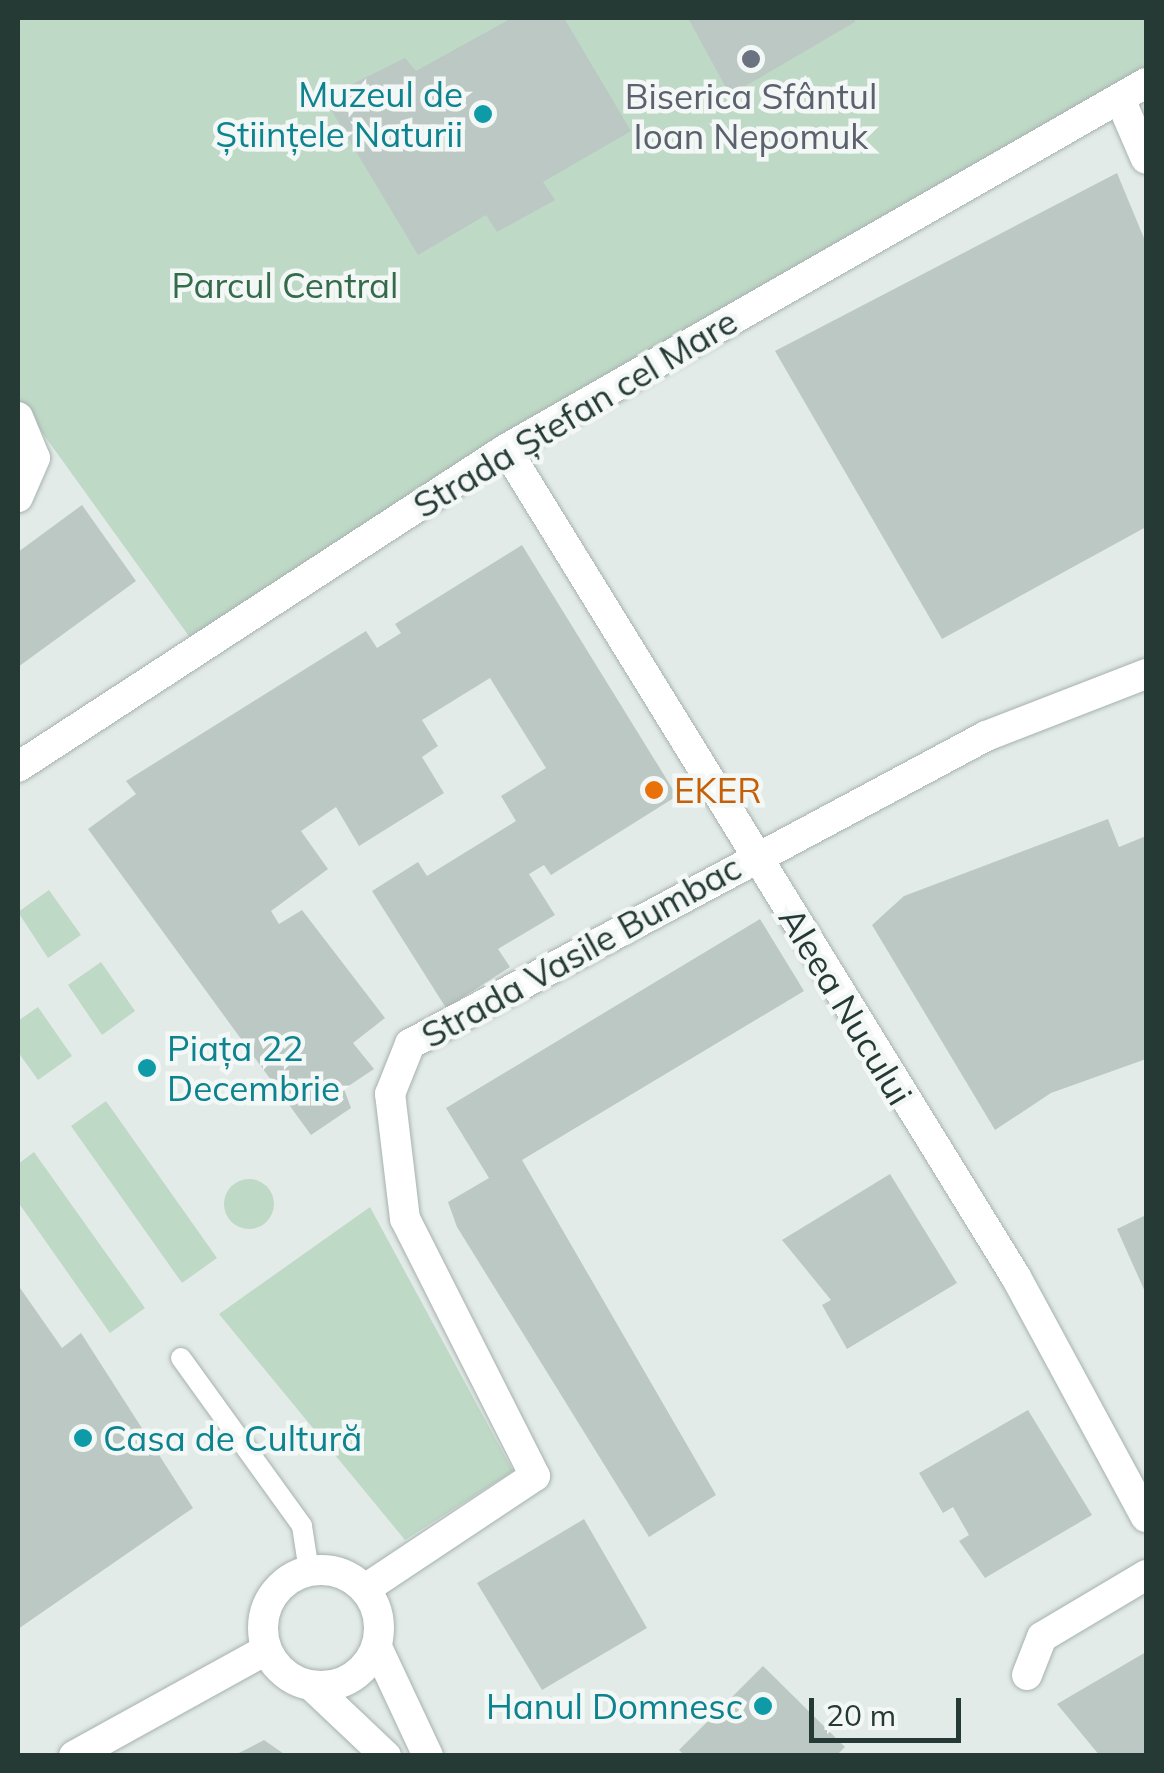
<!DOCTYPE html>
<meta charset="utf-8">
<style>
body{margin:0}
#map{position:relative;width:1164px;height:1773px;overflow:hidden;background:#e3ebe8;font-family:Mulish,sans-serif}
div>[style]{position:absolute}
.green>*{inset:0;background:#bfd9c7}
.round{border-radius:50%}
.building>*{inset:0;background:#bcc8c4}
.roads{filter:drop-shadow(0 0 2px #a6b2af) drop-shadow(0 0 2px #a6b2af)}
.lane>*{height:20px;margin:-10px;padding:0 10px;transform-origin:10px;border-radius:10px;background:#fff}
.street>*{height:30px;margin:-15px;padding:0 15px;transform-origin:15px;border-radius:15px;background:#fff}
.street>.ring{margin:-15px;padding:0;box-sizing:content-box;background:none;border:30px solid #fff;border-radius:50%}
.dots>*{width:28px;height:28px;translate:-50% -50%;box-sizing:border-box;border:5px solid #f3f8f6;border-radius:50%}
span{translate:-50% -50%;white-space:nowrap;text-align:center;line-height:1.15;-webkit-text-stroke:9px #f3f8f6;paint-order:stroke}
.culture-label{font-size:35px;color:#0d838f}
.right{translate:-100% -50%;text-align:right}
.left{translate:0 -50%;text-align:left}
.worship-label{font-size:35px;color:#5b616d}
.park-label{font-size:35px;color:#346c4b}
.street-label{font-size:35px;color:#253a35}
.food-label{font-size:35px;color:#c56008}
.frame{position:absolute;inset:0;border:20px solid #253a35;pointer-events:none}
.scale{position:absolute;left:809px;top:1698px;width:152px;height:45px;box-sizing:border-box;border:5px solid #253a35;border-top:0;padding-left:12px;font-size:30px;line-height:35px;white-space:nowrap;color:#253a35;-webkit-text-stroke:8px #f3f8f6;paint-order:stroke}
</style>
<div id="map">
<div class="green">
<div style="clip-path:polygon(18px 18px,1146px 18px,1146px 87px,196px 646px,18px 399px)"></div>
<div style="clip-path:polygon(49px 890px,81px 935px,48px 958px,18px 912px)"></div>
<div style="clip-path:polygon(101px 962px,135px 1011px,102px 1035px,68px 985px)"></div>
<div style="clip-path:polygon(38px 1007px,72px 1056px,38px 1080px,18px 1052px,18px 1021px)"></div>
<div style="clip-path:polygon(106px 1101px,217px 1258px,182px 1283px,71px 1126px)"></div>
<div style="clip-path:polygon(34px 1152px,145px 1308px,110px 1333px,18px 1202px,18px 1164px)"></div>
<div class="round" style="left:224px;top:1179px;width:50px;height:50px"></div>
<div style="clip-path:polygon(370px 1207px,513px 1471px,405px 1540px,219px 1314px)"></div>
</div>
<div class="building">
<div style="clip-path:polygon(512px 18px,564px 18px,631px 131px,543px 182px,555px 200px,497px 232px,486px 215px,418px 255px,324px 98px,405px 58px,416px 71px)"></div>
<div style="clip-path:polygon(688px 18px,853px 18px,855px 22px,730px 95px)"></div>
<div style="clip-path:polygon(1117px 173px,1146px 243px,1146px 527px,942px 639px,775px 351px)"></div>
<div style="clip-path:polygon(82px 505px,136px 581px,18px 667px,18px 552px)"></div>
<div style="clip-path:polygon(522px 545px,677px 796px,551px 875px,544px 865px,529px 874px,555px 915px,498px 949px,510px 967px,446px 1008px,372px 891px,418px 862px,427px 876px,516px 821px,501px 796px,546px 768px,490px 678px,422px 720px,438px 746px,422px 757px,444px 793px,359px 846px,336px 807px,301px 831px,328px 869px,271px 911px,279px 924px,302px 910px,385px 1018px,353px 1043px,374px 1069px,344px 1089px,351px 1108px,311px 1135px,88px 829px,136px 794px,126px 781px,366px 631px,377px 648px,401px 633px,395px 624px)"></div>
<div style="clip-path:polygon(1108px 819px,1119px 847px,1146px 836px,1146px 1059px,1051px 1093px,995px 1130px,872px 925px,904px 896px)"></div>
<div style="clip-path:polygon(760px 919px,804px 991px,522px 1160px,716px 1495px,649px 1537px,457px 1227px,448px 1202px,489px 1178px,446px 1108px)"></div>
<div style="clip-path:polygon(890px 1174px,957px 1283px,847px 1349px,822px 1305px,831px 1300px,782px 1240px)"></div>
<div style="clip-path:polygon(1146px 1215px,1146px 1294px,1117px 1229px)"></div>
<div style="clip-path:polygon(18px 1285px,62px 1348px,81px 1333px,193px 1508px,18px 1629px)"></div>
<div style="clip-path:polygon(1028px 1410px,1092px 1515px,985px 1578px,959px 1541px,969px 1535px,953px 1507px,943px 1513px,919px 1473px)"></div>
<div style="clip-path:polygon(584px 1519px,647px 1628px,542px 1690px,477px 1583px)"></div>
<div style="clip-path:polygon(1146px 1652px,1146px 1756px,1100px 1756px,1057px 1704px)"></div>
<div style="clip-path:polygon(763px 1666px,845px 1747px,836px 1756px,685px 1756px,679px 1750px)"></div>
<div style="clip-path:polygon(264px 1740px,287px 1756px,233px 1756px)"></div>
</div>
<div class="roads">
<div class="lane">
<div style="left:181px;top:1358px;width:207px;rotate:54.2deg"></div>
<div style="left:302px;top:1526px;width:46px;rotate:81.2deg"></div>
</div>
<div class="street">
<div style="left:1120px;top:99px;width:65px;rotate:66.6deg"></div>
<div style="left:18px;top:417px;width:44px;rotate:67.5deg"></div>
<div style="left:35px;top:458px;width:43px;rotate:113.6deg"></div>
<div style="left:506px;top:449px;width:972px;rotate:58.37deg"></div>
<div style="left:1016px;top:1277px;width:273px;rotate:61.6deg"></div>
<div style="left:18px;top:767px;width:582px;rotate:-33.09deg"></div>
<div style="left:506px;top:449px;width:737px;rotate:-29.76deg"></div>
<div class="ring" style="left:263px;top:1570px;width:86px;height:86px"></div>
<div style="left:365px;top:1589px;width:204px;rotate:-33.6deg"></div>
<div style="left:535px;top:1476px;width:288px;rotate:-116.8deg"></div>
<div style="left:405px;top:1219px;width:126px;rotate:-96.8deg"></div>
<div style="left:390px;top:1094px;width:54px;rotate:-68.2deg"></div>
<div style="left:410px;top:1044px;width:653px;rotate:-28.13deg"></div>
<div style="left:986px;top:736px;width:172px;rotate:-21.2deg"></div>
<div style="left:377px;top:1647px;width:120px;rotate:64.9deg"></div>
<div style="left:1027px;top:1675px;width:41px;rotate:-68.5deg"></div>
<div style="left:1042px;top:1637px;width:121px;rotate:-30.8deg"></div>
<div style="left:312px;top:1686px;width:102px;rotate:43.4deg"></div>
<div style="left:74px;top:1756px;width:219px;rotate:-28.9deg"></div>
</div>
</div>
<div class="dots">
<div style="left:751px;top:59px;background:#6b7280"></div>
<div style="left:483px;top:114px;background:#0f9aa8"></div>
<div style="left:654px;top:790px;background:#e8710a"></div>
<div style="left:147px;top:1068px;background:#0f9aa8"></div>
<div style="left:83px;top:1438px;background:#0f9aa8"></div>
<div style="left:763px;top:1706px;background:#0f9aa8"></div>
</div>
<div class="culture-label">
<span class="right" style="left:463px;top:114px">Muzeul de<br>Științele Naturii</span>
<span class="left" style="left:167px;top:1068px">Piața 22<br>Decembrie</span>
<span class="left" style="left:103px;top:1438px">Casa de Cultură</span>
<span class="right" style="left:743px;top:1706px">Hanul Domnesc</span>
</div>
<div class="worship-label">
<span style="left:751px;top:116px">Biserica Sfântul<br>Ioan Nepomuk</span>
</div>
<div class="park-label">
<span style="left:285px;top:285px">Parcul Central</span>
</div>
<div class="street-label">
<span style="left:575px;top:413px;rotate:-31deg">Strada Ștefan cel Mare</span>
<span style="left:581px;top:951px;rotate:-29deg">Strada Vasile Bumbac</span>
<span style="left:846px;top:1006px;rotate:59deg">Aleea Nucului</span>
</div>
<div class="food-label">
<span class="left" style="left:674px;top:790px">EKER</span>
</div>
<div class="frame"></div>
<div class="scale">20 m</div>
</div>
